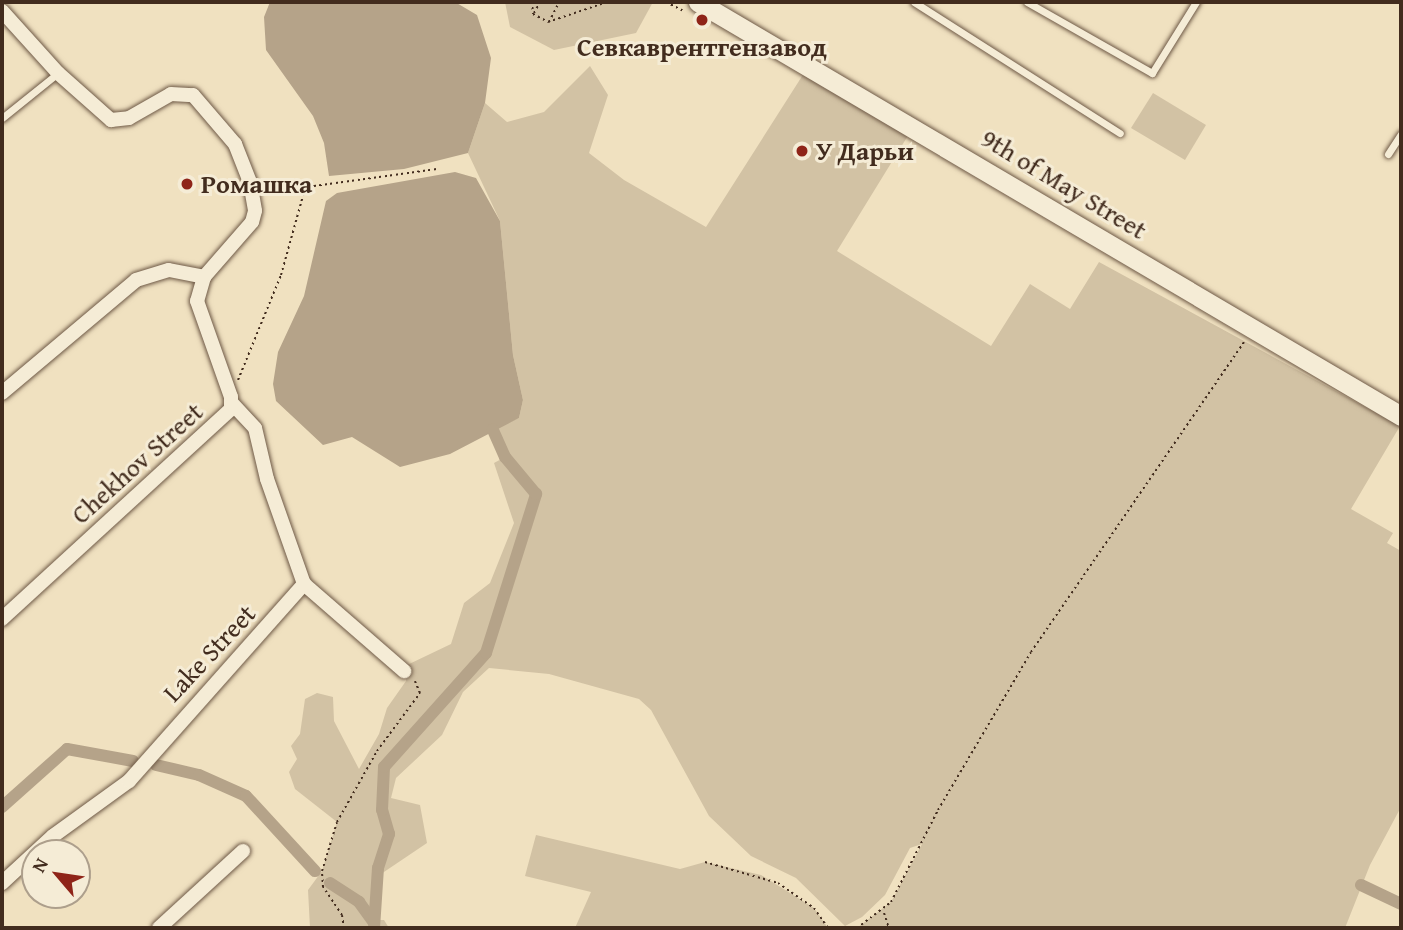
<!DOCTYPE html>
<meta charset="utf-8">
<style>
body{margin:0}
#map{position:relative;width:1403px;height:930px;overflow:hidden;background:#f0e1c0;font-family:"Gentium Book Plus",serif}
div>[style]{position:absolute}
.green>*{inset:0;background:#d2c2a4}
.water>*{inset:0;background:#b5a389}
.canal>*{height:12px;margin:-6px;padding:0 6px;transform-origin:6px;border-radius:6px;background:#b5a389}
.path>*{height:2px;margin-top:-1px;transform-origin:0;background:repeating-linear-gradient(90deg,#422c1e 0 2px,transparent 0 5.5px)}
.roads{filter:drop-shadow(0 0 2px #6e5946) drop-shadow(0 0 2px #6e5946)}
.lane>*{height:7px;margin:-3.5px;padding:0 3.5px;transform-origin:3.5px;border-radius:3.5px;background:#f5ecd6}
.street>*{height:14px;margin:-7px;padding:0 7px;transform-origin:7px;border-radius:7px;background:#f5ecd6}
.secondary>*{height:19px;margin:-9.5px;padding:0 9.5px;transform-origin:9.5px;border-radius:9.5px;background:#f5ecd6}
.dots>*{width:19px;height:19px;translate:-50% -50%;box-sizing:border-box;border:4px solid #f5ecd6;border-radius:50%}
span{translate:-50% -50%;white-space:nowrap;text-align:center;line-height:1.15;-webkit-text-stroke:6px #f5ecd6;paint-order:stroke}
.poi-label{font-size:26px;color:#422c1e;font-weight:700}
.left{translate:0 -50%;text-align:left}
.street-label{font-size:26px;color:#422c1e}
.frame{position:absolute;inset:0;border:4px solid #422c1e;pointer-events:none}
.north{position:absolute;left:21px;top:839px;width:70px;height:70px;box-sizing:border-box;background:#f5ecd6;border:2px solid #ad9f8c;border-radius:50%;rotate:299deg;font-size:19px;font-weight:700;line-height:28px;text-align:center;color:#422c1e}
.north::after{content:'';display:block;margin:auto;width:24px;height:32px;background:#8f2418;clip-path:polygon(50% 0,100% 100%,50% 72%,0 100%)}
</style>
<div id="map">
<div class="green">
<div style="clip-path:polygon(505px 2px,653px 2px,636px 33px,554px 50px,510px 27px)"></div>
<div style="clip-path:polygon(590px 66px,608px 95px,589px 153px,624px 180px,706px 227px,806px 70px,909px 134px,837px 251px,991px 346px,1030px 284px,1070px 309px,1099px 262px,1400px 426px,1351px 509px,1393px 533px,1387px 543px,1401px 551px,1401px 807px,1370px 865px,1345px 928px,857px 928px,891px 902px,922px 844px,910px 848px,885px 895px,862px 917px,845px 926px,796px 878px,751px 856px,709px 816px,651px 710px,639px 699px,549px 674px,489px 668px,463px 692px,442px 735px,396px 778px,391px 798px,420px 805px,427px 843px,378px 876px,373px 920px,384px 920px,389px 928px,310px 928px,308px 890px,322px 871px,337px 822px,295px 789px,289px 772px,297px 759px,291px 746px,300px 734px,305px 699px,317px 693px,333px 697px,334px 721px,359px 769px,379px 734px,387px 708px,406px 681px,405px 666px,451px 644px,464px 603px,490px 583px,514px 523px,494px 463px,505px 457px,493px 430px,519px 418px,523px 400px,513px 355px,500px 221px,468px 153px,485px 103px,507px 122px,544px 112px)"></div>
<div style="clip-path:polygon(1153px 93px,1206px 125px,1185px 160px,1131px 128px)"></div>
<div style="clip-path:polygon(536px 835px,680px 869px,705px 862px,761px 875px,814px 908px,828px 928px,575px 928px,591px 892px,525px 876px)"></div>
</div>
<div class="water">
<div style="clip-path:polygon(270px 2px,455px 2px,477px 15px,491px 58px,485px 103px,468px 153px,404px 169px,329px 176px,324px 143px,313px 116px,266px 50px,264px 17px)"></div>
<div style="clip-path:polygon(455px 172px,476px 178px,500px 221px,513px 355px,523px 400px,519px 418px,450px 454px,400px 467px,352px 437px,323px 445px,276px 401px,273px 384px,278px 352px,304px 296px,326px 201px,337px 193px)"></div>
</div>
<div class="canal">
<div style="left:156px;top:765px;width:44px;rotate:13.1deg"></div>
<div style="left:199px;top:775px;width:51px;rotate:24.1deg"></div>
<div style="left:246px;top:796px;width:102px;rotate:47.4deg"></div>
<div style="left:2px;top:807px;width:87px;rotate:-41.7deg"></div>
<div style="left:67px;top:749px;width:67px;rotate:10.3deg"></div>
<div style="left:330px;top:883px;width:35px;rotate:33deg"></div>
<div style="left:359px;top:902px;width:24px;rotate:54deg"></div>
<div style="left:1361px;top:885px;width:44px;rotate:25.4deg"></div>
<div style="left:374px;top:928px;width:60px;rotate:-86.2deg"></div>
<div style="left:378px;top:868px;width:36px;rotate:-72deg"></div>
<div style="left:389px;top:834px;width:25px;rotate:-106deg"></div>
<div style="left:382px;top:810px;width:43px;rotate:-87.3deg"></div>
<div style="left:384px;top:767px;width:153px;rotate:-48.2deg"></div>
<div style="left:486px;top:653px;width:167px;rotate:-72.5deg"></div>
<div style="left:536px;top:494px;width:48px;rotate:-130deg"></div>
<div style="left:505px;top:457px;width:30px;rotate:-114deg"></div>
</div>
<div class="path">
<div style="left:532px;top:2px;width:12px;rotate:85deg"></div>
<div style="left:533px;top:14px;width:17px;rotate:28deg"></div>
<div style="left:548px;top:22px;width:62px;rotate:-18.7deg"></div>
<div style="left:666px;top:2px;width:20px;rotate:27deg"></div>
<div style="left:534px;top:13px;width:13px;rotate:-61deg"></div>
<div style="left:549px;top:22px;width:22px;rotate:-63deg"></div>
<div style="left:238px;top:380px;width:113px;rotate:-67.7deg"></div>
<div style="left:281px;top:275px;width:86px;rotate:-74.5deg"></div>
<div style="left:304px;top:192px;width:12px;rotate:-31deg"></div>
<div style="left:314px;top:186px;width:124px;rotate:-7.9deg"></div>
<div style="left:705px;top:862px;width:76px;rotate:16deg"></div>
<div style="left:778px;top:883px;width:44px;rotate:34.8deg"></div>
<div style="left:814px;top:908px;width:24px;rotate:55deg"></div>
<div style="left:884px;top:913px;width:16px;rotate:72deg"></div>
<div style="left:344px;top:928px;width:13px;rotate:-99deg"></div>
<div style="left:342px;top:915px;width:34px;rotate:-124deg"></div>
<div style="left:323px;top:887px;width:16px;rotate:-94deg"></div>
<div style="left:322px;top:871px;width:51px;rotate:-73deg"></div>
<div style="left:337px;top:822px;width:81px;rotate:-60.6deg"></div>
<div style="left:377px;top:751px;width:72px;rotate:-53.4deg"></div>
<div style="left:420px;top:693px;width:13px;rotate:-113deg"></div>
<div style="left:857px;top:928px;width:43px;rotate:-37.4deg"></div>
<div style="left:891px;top:902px;width:103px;rotate:-62.9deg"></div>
<div style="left:938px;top:810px;width:183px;rotate:-59.5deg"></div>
<div style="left:1031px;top:652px;width:376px;rotate:-55.5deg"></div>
</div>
<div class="roads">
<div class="lane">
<div style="left:914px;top:2px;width:244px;rotate:32.5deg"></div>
<div style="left:1027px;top:2px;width:144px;rotate:29.6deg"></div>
<div style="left:1152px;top:73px;width:84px;rotate:-58.2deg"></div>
<div style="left:2px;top:118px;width:72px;rotate:-38.8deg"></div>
<div style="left:1388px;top:154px;width:24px;rotate:-57deg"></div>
</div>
<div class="street">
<div style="left:2px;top:11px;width:84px;rotate:47.9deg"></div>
<div style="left:58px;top:73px;width:71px;rotate:41.6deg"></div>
<div style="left:111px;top:120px;width:18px;rotate:-6deg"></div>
<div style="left:129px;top:118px;width:48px;rotate:-29.7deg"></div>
<div style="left:171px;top:94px;width:22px;rotate:3deg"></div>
<div style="left:193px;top:95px;width:65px;rotate:49.4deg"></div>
<div style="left:235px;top:144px;width:41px;rotate:68.5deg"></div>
<div style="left:250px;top:182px;width:29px;rotate:80deg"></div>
<div style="left:255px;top:211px;width:11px;rotate:105deg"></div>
<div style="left:252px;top:222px;width:73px;rotate:131.1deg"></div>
<div style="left:204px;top:277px;width:25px;rotate:106deg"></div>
<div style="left:197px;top:301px;width:102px;rotate:70.5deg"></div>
<div style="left:231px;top:397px;width:12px;rotate:90deg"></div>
<div style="left:231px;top:409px;width:311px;rotate:137.5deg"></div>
<div style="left:2px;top:393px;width:175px;rotate:-40.1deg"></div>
<div style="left:136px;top:280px;width:34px;rotate:-17deg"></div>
<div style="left:169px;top:270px;width:36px;rotate:11deg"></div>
<div style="left:304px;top:584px;width:133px;rotate:41deg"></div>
<div style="left:2px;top:883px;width:69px;rotate:-42.7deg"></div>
<div style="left:53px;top:836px;width:94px;rotate:-35.9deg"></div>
<div style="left:129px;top:781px;width:264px;rotate:-48.4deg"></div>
<div style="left:304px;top:584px;width:111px;rotate:-109.4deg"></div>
<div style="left:267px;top:479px;width:52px;rotate:-103.2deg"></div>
<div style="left:255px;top:428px;width:33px;rotate:-133deg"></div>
<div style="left:159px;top:928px;width:114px;rotate:-42.5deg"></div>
</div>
<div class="secondary">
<div style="left:698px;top:2px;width:816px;rotate:30.49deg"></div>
</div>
</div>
<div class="dots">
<div style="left:702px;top:20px;background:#8f2418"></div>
<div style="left:802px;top:151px;background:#8f2418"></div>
<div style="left:187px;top:184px;background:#8f2418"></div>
</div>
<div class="poi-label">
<span style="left:702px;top:47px">Севкаврентгензавод</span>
<span class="left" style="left:816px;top:151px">У Дарьи</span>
<span class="left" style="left:201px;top:184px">Ромашка</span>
</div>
<div class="street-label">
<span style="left:1064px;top:184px;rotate:31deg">9th of May Street</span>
<span style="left:137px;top:463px;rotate:-42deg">Chekhov Street</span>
<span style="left:209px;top:653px;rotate:-47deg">Lake Street</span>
</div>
<div class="frame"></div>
<div class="north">N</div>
</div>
